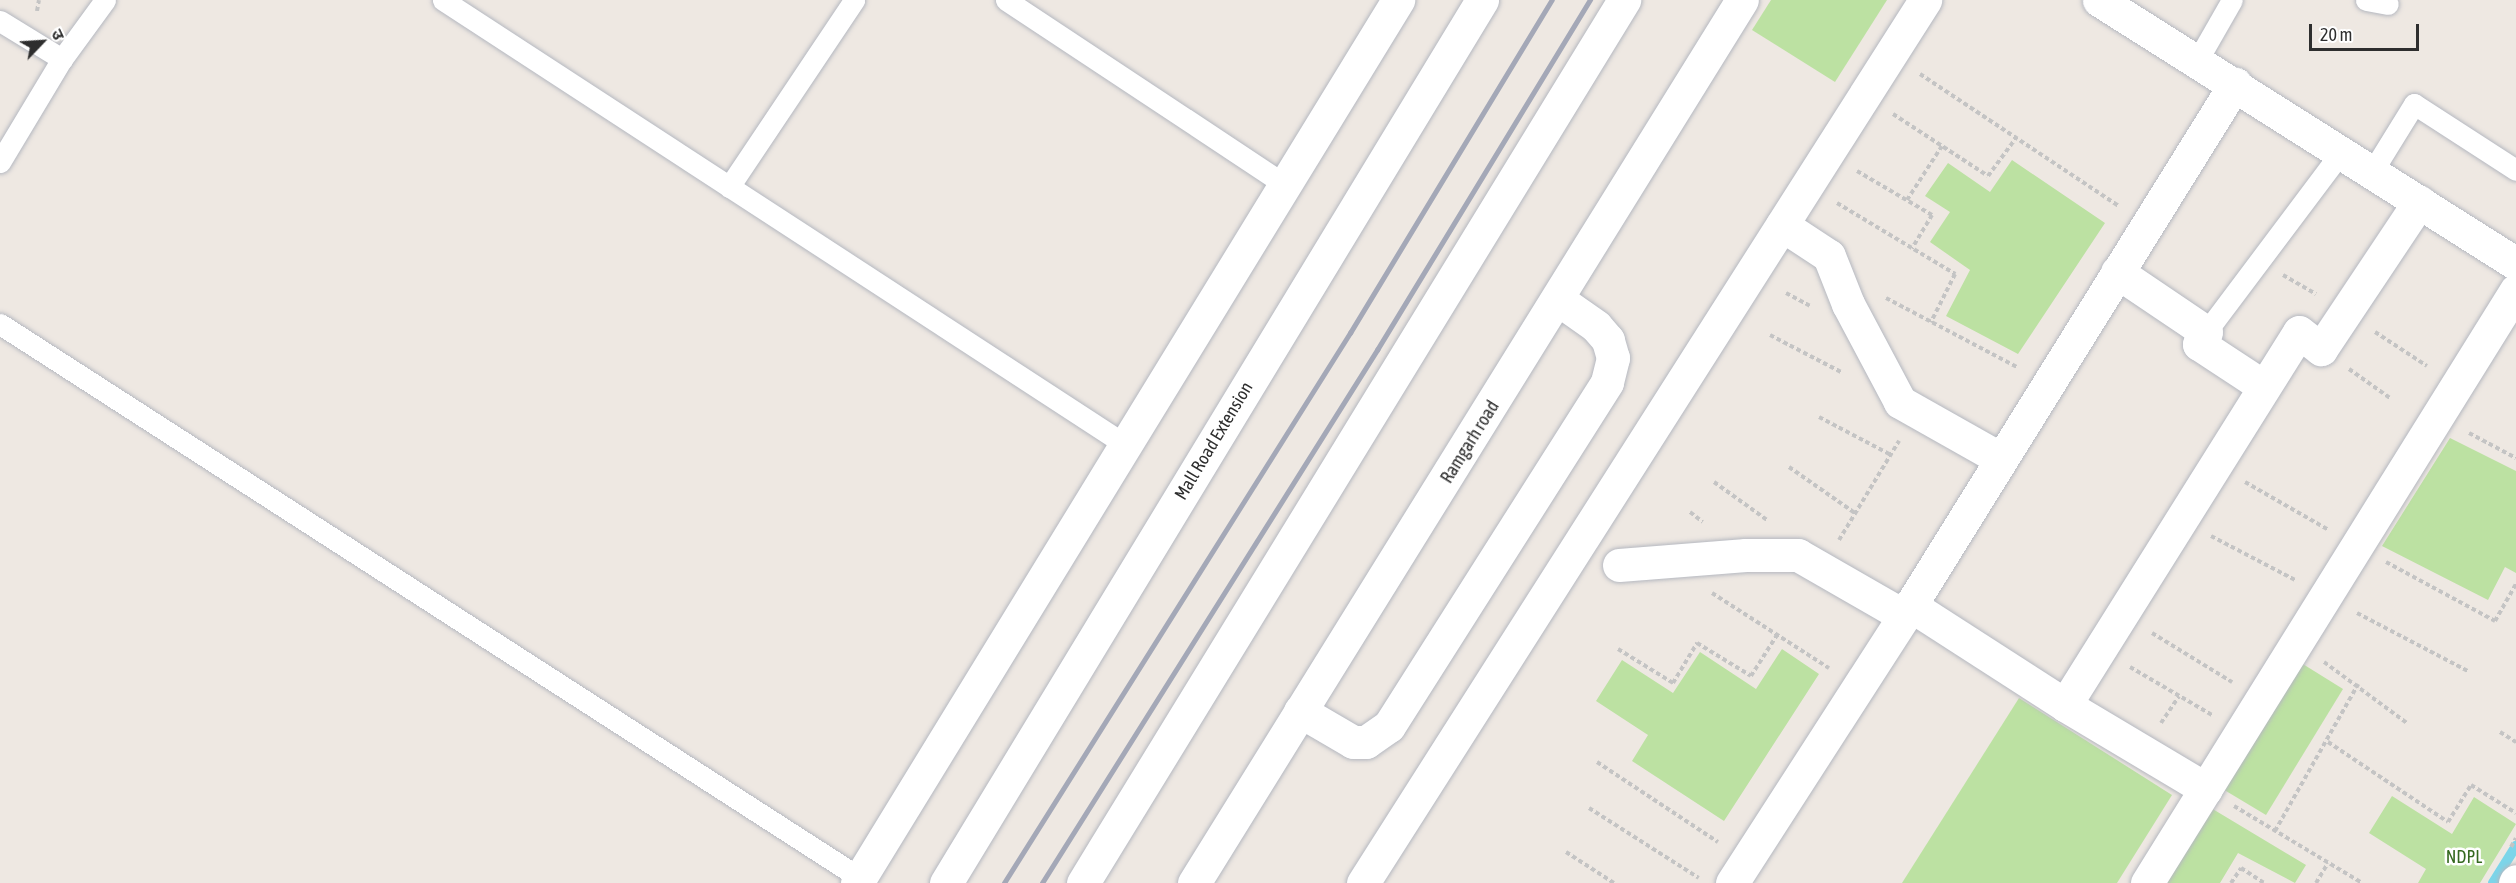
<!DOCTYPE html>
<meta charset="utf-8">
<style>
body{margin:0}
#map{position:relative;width:2516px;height:883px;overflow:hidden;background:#eee8e2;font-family:"Asap Condensed","Noto Sans Devanagari",sans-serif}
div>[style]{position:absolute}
.green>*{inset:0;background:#bce1a2}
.stream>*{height:10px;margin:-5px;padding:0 5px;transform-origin:5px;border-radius:5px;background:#7cd5e9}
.path>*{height:4px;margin-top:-2px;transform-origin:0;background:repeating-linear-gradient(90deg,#c4c4c4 0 4.5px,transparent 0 7.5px)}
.roads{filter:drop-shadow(0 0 2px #b5b8c0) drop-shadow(0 0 2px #b5b8c0)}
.lane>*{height:21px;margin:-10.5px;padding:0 10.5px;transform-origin:10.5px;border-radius:10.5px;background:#fff}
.street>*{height:33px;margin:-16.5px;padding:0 16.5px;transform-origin:16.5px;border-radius:16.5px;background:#fff}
.secondary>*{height:33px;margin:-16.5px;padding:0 16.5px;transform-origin:16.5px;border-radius:16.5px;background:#fff}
.rail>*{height:4.5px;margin:-2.25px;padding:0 2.25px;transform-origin:2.25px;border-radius:2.25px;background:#a4a8b7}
span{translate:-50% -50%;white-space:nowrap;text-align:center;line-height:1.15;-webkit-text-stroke:5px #fff;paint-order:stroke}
.street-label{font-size:18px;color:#2e2e2e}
.park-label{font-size:18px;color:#356920}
.north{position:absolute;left:12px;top:12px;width:60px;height:60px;-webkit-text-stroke:4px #fff;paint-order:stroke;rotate:65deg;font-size:16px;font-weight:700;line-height:24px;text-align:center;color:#2e2e2e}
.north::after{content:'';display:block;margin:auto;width:21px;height:27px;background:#2e2e2e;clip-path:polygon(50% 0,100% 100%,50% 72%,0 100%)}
.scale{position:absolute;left:2309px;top:24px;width:110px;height:27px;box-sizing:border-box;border:3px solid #2e2e2e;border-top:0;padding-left:8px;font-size:18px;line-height:21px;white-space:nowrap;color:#2e2e2e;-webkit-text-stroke:4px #fff;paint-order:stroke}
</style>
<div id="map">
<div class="green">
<div style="clip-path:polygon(1771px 0,1887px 0,1835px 82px,1752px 30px)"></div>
<div style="clip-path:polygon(2012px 160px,2105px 223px,2018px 354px,1946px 316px,1970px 270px,1930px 242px,1950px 212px,1925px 196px,1948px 163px,1990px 192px)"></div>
<div style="clip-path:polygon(2450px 438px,2516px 471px,2516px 573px,2505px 567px,2488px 600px,2382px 546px)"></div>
<div style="clip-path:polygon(1782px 649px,1819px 674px,1724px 821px,1632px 761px,1648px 735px,1596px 701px,1622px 660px,1673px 693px,1700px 652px,1756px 689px)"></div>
<div style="clip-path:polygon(2298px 661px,2343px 689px,2266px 815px,2221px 788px)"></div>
<div style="clip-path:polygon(2019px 698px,2172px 795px,2117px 883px,1902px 883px)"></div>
<div style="clip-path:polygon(2392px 796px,2452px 834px,2474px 797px,2516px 824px,2480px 883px,2418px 883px,2426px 869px,2369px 833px)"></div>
<div style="clip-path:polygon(2211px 808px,2306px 865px,2295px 883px,2238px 853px,2220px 883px,2166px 883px)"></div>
</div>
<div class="stream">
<div style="left:2493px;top:883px;width:44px;rotate:-58.1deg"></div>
</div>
<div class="path">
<div style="left:37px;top:11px;width:11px;rotate:-80deg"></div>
<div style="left:1920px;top:74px;width:239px;rotate:33.6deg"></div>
<div style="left:1893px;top:114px;width:113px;rotate:33.1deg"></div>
<div style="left:1988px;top:176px;width:47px;rotate:-53.6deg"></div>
<div style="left:1857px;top:171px;width:87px;rotate:30.4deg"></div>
<div style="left:1932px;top:215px;width:39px;rotate:121deg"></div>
<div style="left:1907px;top:200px;width:64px;rotate:-57.1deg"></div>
<div style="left:1837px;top:203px;width:138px;rotate:31deg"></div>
<div style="left:1955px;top:274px;width:54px;rotate:116.6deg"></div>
<div style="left:2283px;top:275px;width:38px;rotate:30deg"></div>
<div style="left:1786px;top:293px;width:27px;rotate:28deg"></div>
<div style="left:1886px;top:298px;width:148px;rotate:27.8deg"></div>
<div style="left:2375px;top:332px;width:62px;rotate:33.2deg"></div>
<div style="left:1770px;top:335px;width:82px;rotate:27.5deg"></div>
<div style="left:2349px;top:369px;width:50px;rotate:35.3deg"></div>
<div style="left:1819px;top:417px;width:81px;rotate:27.8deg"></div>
<div style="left:2469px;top:433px;width:53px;rotate:28deg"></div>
<div style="left:1789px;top:467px;width:80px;rotate:34.9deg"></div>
<div style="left:1714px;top:482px;width:65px;rotate:35.6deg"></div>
<div style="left:2245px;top:482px;width:95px;rotate:29.8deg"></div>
<div style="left:1690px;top:512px;width:16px;rotate:38deg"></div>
<div style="left:2211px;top:536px;width:95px;rotate:27.6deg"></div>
<div style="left:1839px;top:540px;width:116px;rotate:-58.8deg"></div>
<div style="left:2386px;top:562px;width:124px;rotate:28.4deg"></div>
<div style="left:2495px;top:621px;width:43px;rotate:-60.4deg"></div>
<div style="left:1712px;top:593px;width:139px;rotate:32.7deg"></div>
<div style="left:2357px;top:613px;width:125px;rotate:27.6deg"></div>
<div style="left:2152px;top:633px;width:94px;rotate:31.5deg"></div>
<div style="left:1618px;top:649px;width:65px;rotate:31.7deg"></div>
<div style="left:1673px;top:683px;width:47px;rotate:-59deg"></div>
<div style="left:1697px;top:643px;width:63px;rotate:31.4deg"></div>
<div style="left:1751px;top:676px;width:49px;rotate:-57.6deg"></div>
<div style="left:2324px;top:662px;width:104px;rotate:36.4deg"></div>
<div style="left:2130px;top:667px;width:95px;rotate:30.3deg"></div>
<div style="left:2161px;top:723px;width:32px;rotate:-56deg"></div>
<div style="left:2500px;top:732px;width:19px;rotate:32deg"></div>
<div style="left:2328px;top:742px;width:144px;rotate:33.7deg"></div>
<div style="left:2448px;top:822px;width:44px;rotate:-58.1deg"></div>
<div style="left:2471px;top:785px;width:53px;rotate:31.9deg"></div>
<div style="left:1597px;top:762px;width:145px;rotate:33.5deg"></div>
<div style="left:2234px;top:806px;width:149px;rotate:31deg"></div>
<div style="left:1589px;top:808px;width:130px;rotate:32.5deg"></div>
<div style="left:2275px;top:831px;width:169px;rotate:-60.5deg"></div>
<div style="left:2511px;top:847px;width:10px;rotate:-61deg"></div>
<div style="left:1566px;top:852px;width:57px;rotate:32.9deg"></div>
<div style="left:2231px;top:883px;width:18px;rotate:-56deg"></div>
<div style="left:2241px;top:868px;width:27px;rotate:33deg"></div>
<div style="left:2316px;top:883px;width:23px;rotate:-59deg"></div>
</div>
<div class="roads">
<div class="lane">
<div style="left:443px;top:0;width:815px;rotate:33.09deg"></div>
<div style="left:1006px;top:0;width:335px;rotate:33.5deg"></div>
<div style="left:2366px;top:0;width:22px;rotate:10deg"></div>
<div style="left:0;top:21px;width:73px;rotate:31.5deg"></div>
<div style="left:2197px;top:61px;width:70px;rotate:-60.2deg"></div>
<div style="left:0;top:162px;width:120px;rotate:-59deg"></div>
<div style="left:62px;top:59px;width:73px;rotate:-53.9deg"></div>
<div style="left:2372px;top:172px;width:80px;rotate:-58.3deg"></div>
<div style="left:2414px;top:104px;width:121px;rotate:32.9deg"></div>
<div style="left:729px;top:187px;width:225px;rotate:-56.2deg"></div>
<div style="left:0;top:324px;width:1023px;rotate:32.79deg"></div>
<div style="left:2206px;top:332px;width:225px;rotate:-53.1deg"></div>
</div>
<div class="street">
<div style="left:1782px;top:225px;width:56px;rotate:33.4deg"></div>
<div style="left:1829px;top:256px;width:52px;rotate:68.4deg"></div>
<div style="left:1848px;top:304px;width:111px;rotate:62deg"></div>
<div style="left:1900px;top:402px;width:116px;rotate:29.4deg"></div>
<div style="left:2117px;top:272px;width:107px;rotate:34deg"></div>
<div style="left:2206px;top:332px;width:14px;rotate:120deg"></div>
<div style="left:2199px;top:344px;width:77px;rotate:33.3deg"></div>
<div style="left:1619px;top:565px;width:127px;rotate:-4.5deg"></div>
<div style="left:1746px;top:555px;width:52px"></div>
<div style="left:1798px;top:555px;width:122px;rotate:29.9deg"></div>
<div style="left:1910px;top:605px;width:184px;rotate:32.8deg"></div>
<div style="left:2065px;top:705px;width:164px;rotate:30.8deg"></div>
<div style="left:2065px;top:705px;width:440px;rotate:-57.9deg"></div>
<div style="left:2299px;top:332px;width:28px;rotate:38deg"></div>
<div style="left:2321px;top:349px;width:177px;rotate:-56.3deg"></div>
<div style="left:1300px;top:711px;width:61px;rotate:30.3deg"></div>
<div style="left:1353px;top:742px;width:13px"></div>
<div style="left:1366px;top:742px;width:28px;rotate:-35deg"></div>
<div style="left:1389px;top:726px;width:407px;rotate:-57.6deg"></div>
<div style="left:1607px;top:382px;width:25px;rotate:-76deg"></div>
<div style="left:1613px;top:358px;width:19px;rotate:-106deg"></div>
<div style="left:1608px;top:340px;width:18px;rotate:-131deg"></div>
<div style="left:1596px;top:326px;width:45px;rotate:-144.9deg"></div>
<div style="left:857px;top:883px;width:1036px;rotate:-58.5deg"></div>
<div style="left:1194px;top:883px;width:1039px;rotate:-58.18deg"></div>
<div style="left:1363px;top:883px;width:1047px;rotate:-57.52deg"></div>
<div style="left:1732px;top:883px;width:318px;rotate:-57.2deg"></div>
<div style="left:1904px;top:616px;width:627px;rotate:-58.11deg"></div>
<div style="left:2147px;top:883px;width:698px;rotate:-58.11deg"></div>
<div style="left:2515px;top:883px;width:2px;rotate:-63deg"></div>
</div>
<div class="secondary">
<div style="left:2099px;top:0;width:494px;rotate:32.3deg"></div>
<div style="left:946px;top:883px;width:1033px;rotate:-58.74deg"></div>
<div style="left:1083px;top:883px;width:1036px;rotate:-58.5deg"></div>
</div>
</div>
<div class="rail">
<div style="left:1004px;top:883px;width:650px;rotate:-57.83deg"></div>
<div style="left:1350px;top:333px;width:389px;rotate:-58.8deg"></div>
<div style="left:1042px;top:883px;width:630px;rotate:-57.85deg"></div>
<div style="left:1377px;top:350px;width:410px;rotate:-58.7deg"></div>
</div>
<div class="street-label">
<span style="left:1214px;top:441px;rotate:-59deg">Mall Road Extension</span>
<span style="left:1470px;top:442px;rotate:-58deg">Ramgarh road</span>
</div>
<div class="park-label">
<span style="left:2464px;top:857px">NDPL</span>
</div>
<div class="north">उ</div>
<div class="scale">20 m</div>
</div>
